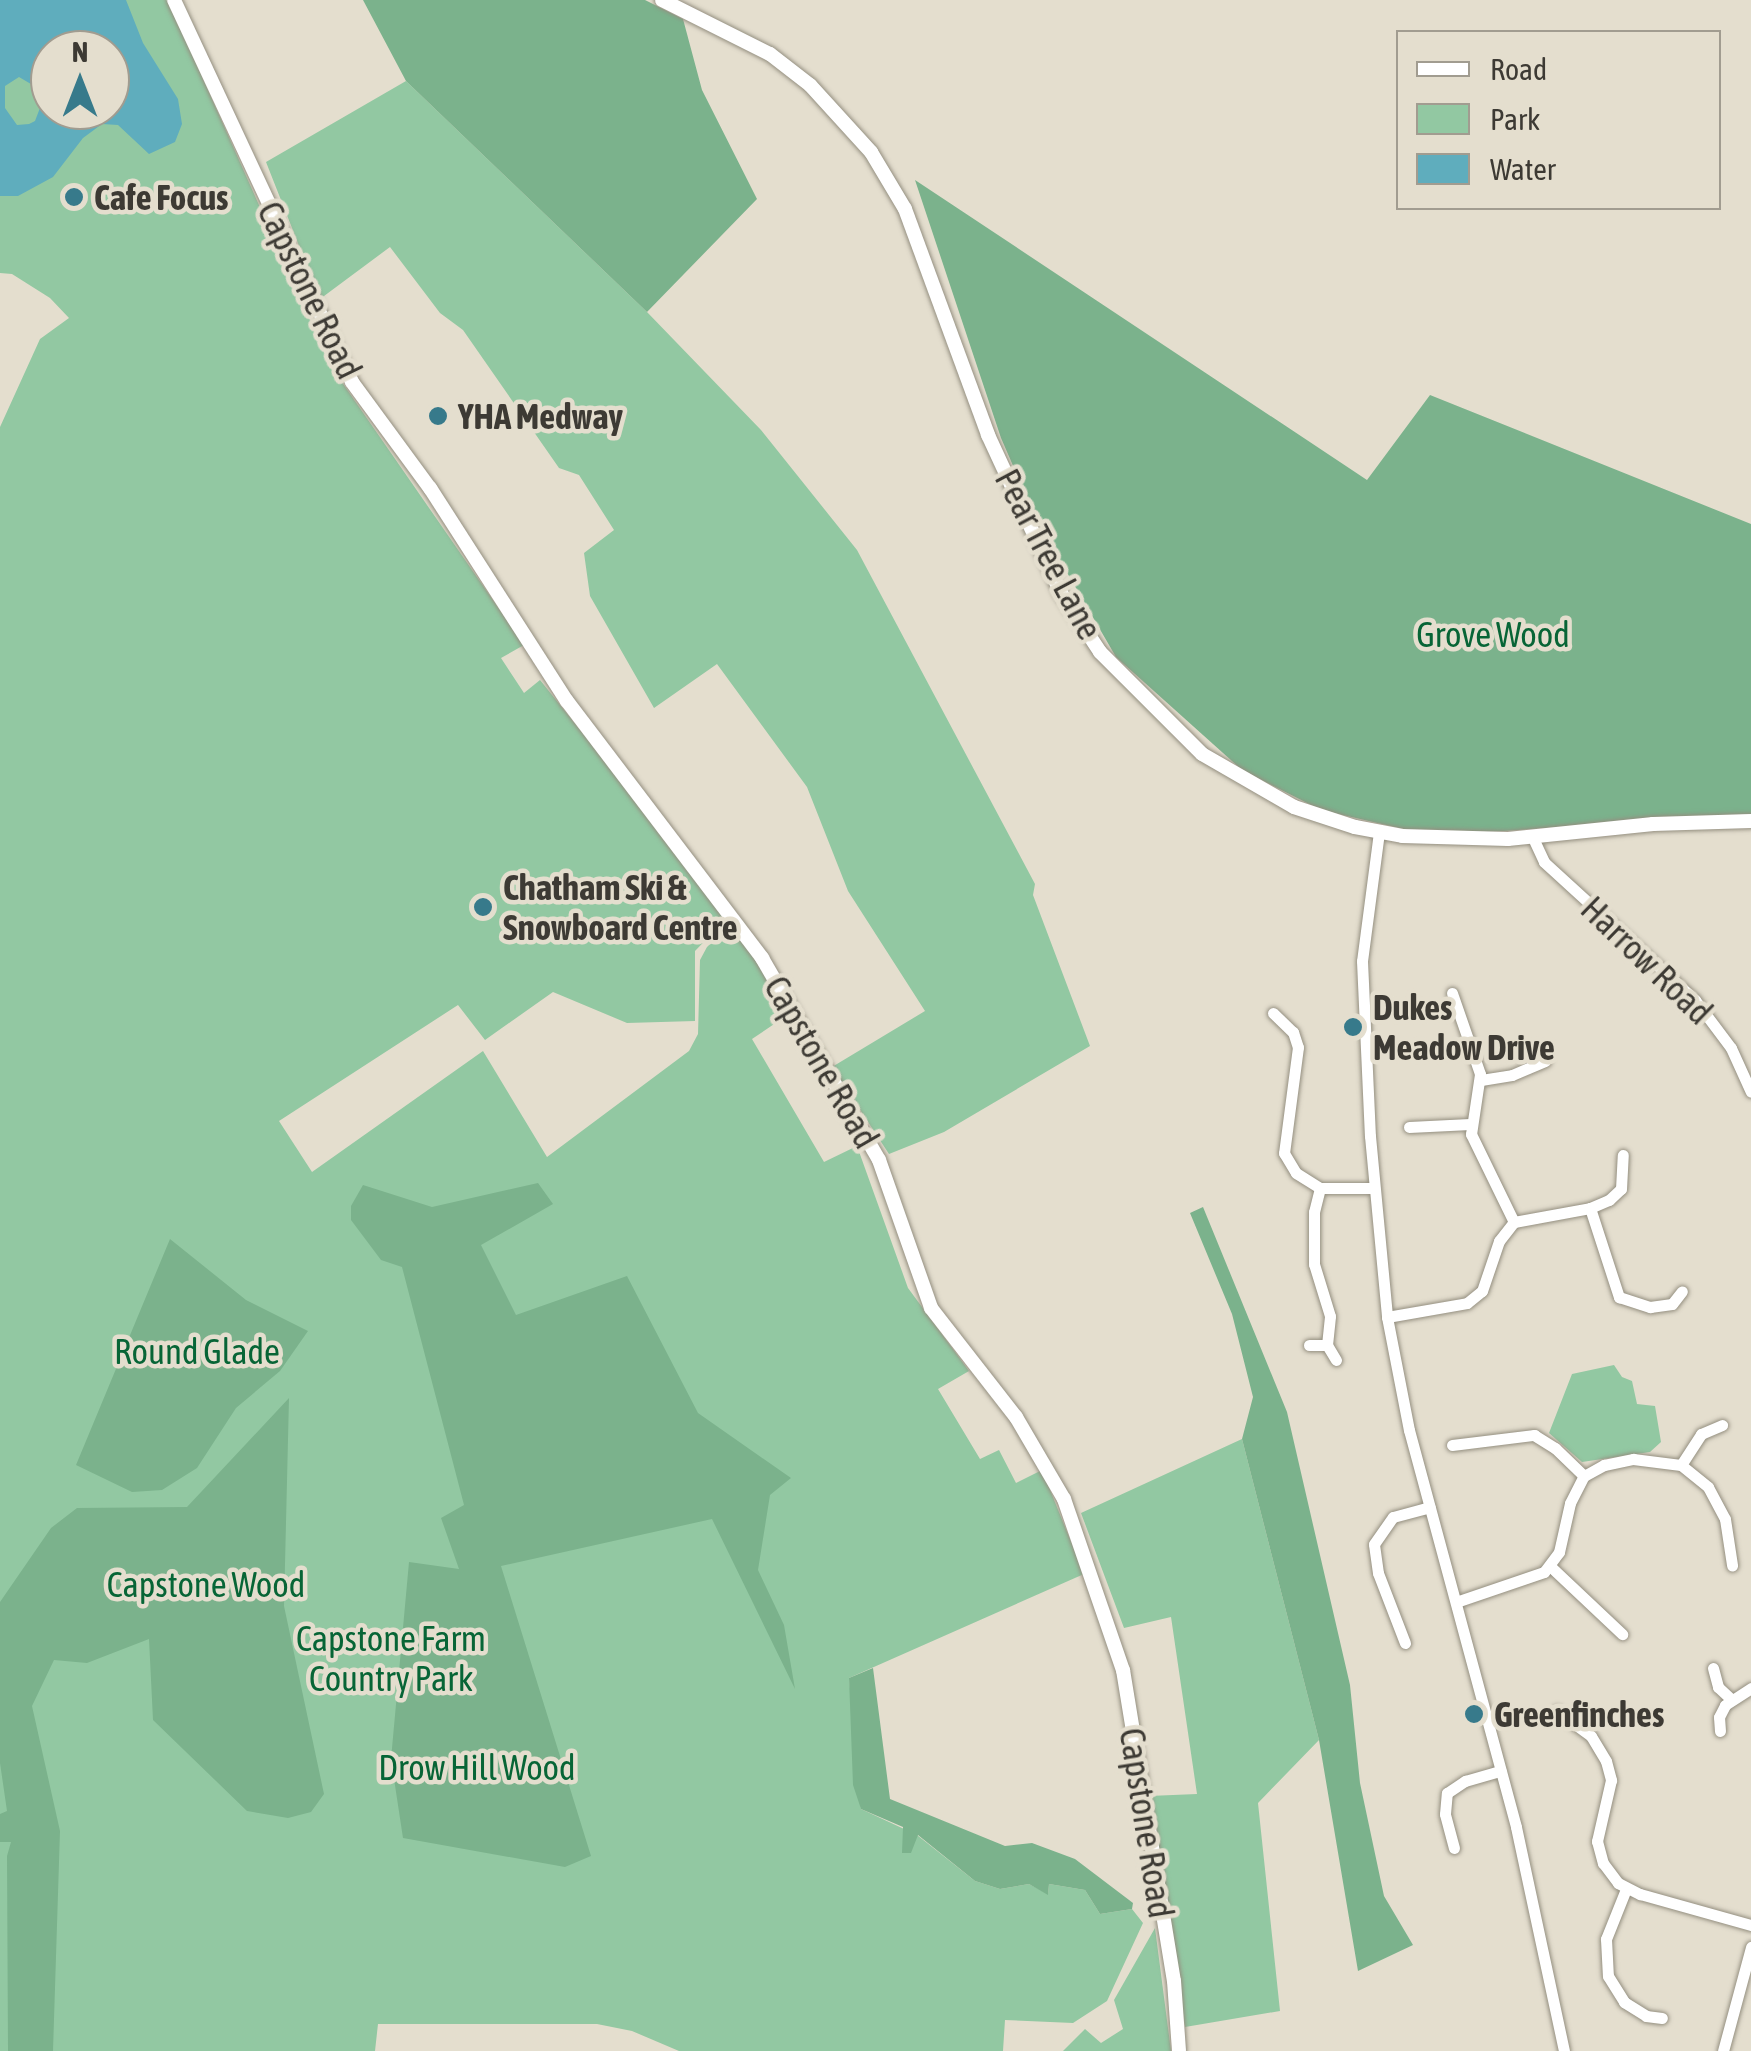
<!DOCTYPE html>
<style>
body{margin:0}
#map{position:relative;width:1751px;height:2051px;overflow:hidden;background:#e4dece;font-family:"Asap Condensed",sans-serif}
div>[style]{position:absolute}
.green>*{inset:0;background:#92c8a2}
.forest>*{inset:0;background:#7bb28c}
.water>*{inset:0;background:#5fadbd}
.roads{filter:drop-shadow(0 0 2px #948f80) drop-shadow(0 0 2px #948f80)}
.minor>*{height:11px;margin:-5.5px;padding:0 5.5px;transform-origin:5.5px;border-radius:5.5px;background:#fff}
.tertiary>*{height:14px;margin:-7px;padding:0 7px;transform-origin:7px;border-radius:7px;background:#fff}
.dots>*{width:28px;height:28px;translate:-50% -50%;box-sizing:border-box;border:5px solid #e4dece;border-radius:50%}
span{translate:-50% -50%;white-space:nowrap;text-align:center;line-height:1.15;-webkit-text-stroke:9px #e4dece;paint-order:stroke}
.poi-label{font-size:35px;color:#3d3a34;font-weight:700}
.left{translate:0 -50%;text-align:left}
.street-label{font-size:35px;color:#3d3a34}
.park-label{font-size:35px;color:#076536}
.legend{position:absolute;left:1396px;top:30px;width:325px;height:180px;box-sizing:border-box;background:#e4dece;border:2px solid #a19c90;margin:0;padding:12px 18px;list-style:none;font-size:30px;color:#3d3a34}
.legend li{display:flex;align-items:center;gap:20px;height:50px}
.legend b{width:50px;border:2px solid #a19c90}
.north{position:absolute;left:30px;top:30px;width:100px;height:100px;box-sizing:border-box;background:#e4dece;border:2px solid #a19c90;border-radius:50%;rotate:0deg;font-size:28px;font-weight:700;line-height:40px;text-align:center;color:#3d3a34}
.north::after{content:'';display:block;margin:auto;width:35px;height:45px;background:#377a8b;clip-path:polygon(50% 0,100% 100%,50% 72%,0 100%)}
</style>
<div id="map">
<div class="green">
<div style="clip-path:polygon(evenodd,0 0,168px 0,330px 365px,524px 645px,501px 658px,524px 693px,540px 680px,729px 916px,695px 951px,695px 1021px,627px 1023px,553px 992px,485px 1040px,458px 1005px,279px 1121px,312px 1172px,483px 1051px,547px 1157px,689px 1051px,698px 1034px,700px 960px,707px 947px,733px 922px,789px 1014px,752px 1039px,824px 1162px,857px 1146px,908px 1288px,969px 1371px,938px 1389px,980px 1459px,999px 1450px,1016px 1483px,1042px 1470px,1084px 1574px,849px 1678px,861px 1809px,917px 1835px,975px 1881px,1000px 1889px,1029px 1884px,1048px 1894px,1049px 1884px,1085px 1890px,1100px 1914px,1132px 1909px,1143px 1923px,1107px 2001px,1073px 2023px,1005px 2020px,1003px 2051px,679px 2051px,632px 2031px,597px 2024px,378px 2024px,375px 2051px,0 2051px,0 427px,40px 339px,69px 318px,50px 298px,12px 274px,0 273px,0 0,50px 50px,110px 50px,110px 110px,50px 110px,50px 50px)"></div>
<div style="clip-path:polygon(406px 81px,647px 312px,761px 430px,857px 550px,1035px 884px,1033px 895px,1090px 1046px,944px 1132px,889px 1154px,832px 1067px,925px 1011px,848px 891px,807px 787px,717px 664px,654px 708px,590px 596px,584px 553px,614px 530px,579px 475px,559px 468px,463px 330px,440px 313px,390px 247px,320px 299px,266px 162px)"></div>
<div style="clip-path:polygon(1614px 1365px,1622px 1377px,1632px 1381px,1637px 1404px,1655px 1406px,1661px 1442px,1650px 1452px,1582px 1462px,1549px 1433px,1572px 1374px)"></div>
<div style="clip-path:polygon(1242px 1439px,1319px 1740px,1258px 1803px,1280px 2011px,1185px 2027px,1149px 1796px,1197px 1794px,1171px 1617px,1124px 1628px,1081px 1513px)"></div>
<div style="clip-path:polygon(1155px 1928px,1171px 2051px,1063px 2051px,1085px 2029px,1101px 2043px,1123px 2029px,1114px 2000px)"></div>
</div>
<div class="forest">
<div style="clip-path:polygon(363px 0,645px 0,683px 19px,702px 90px,757px 199px,647px 312px,406px 81px)"></div>
<div style="clip-path:polygon(915px 180px,1367px 480px,1430px 395px,1751px 524px,1751px 814px,1473px 833px,1408px 830px,1321px 810px,1242px 770px,1116px 657px,1036px 519px,1001px 438px)"></div>
<div style="clip-path:polygon(538px 1183px,553px 1204px,481px 1245px,516px 1315px,627px 1276px,698px 1413px,791px 1478px,770px 1495px,758px 1570px,784px 1625px,795px 1689px,712px 1519px,501px 1566px,591px 1856px,565px 1867px,403px 1838px,391px 1759px,409px 1562px,459px 1569px,441px 1518px,464px 1505px,402px 1267px,381px 1260px,351px 1220px,351px 1206px,363px 1185px,432px 1207px)"></div>
<div style="clip-path:polygon(1203px 1207px,1287px 1412px,1350px 1685px,1360px 1783px,1384px 1896px,1413px 1945px,1358px 1971px,1319px 1740px,1242px 1439px,1253px 1397px,1232px 1314px,1190px 1213px)"></div>
<div style="clip-path:polygon(170px 1239px,246px 1300px,308px 1331px,280px 1371px,236px 1408px,197px 1468px,162px 1490px,132px 1492px,76px 1465px)"></div>
<div style="clip-path:polygon(289px 1398px,284px 1606px,324px 1794px,311px 1812px,288px 1818px,247px 1811px,153px 1720px,149px 1639px,87px 1663px,54px 1660px,32px 1706px,60px 1831px,53px 2051px,8px 2051px,7px 1856px,11px 1842px,0 1842px,0 1814px,7px 1811px,0 1763px,0 1602px,51px 1528px,77px 1508px,187px 1507px)"></div>
<div style="clip-path:polygon(873px 1668px,890px 1799px,1005px 1846px,1032px 1843px,1075px 1859px,1133px 1903px,1132px 1909px,1100px 1914px,1085px 1890px,1049px 1884px,1048px 1895px,1029px 1884px,1000px 1889px,975px 1881px,918px 1835px,911px 1853px,902px 1853px,903px 1827px,861px 1809px,853px 1785px,849px 1678px)"></div>
</div>
<div class="water">
<div style="clip-path:polygon(evenodd,0 0,126px 0,143px 43px,178px 99px,182px 124px,175px 142px,149px 154px,118px 125px,102px 124px,83px 138px,53px 177px,18px 196px,0 196px,0 0,50px 50px,110px 50px,110px 110px,50px 110px,50px 50px,0 0,19px 77px,36px 87px,43px 100px,35px 121px,29px 124px,17px 125px,5px 108px,5px 86px,19px 77px)"></div>
</div>
<div class="roads">
<div class="minor">
<div style="left:1379px;top:832px;width:130px;rotate:97.5deg"></div>
<div style="left:1362px;top:961px;width:175px;rotate:87.4deg"></div>
<div style="left:1370px;top:1136px;width:182px;rotate:84.6deg"></div>
<div style="left:1387px;top:1317px;width:115px;rotate:79deg"></div>
<div style="left:1409px;top:1430px;width:411px;rotate:74.9deg"></div>
<div style="left:1516px;top:1827px;width:229px;rotate:77.9deg"></div>
<div style="left:1533px;top:838px;width:26px;rotate:65deg"></div>
<div style="left:1544px;top:862px;width:205px;rotate:42.4deg"></div>
<div style="left:1695px;top:1000px;width:60px;rotate:53.1deg"></div>
<div style="left:1731px;top:1048px;width:48px;rotate:65.6deg"></div>
<div style="left:1452px;top:993px;width:86px;rotate:70.9deg"></div>
<div style="left:1480px;top:1074px;width:61px;rotate:98.5deg"></div>
<div style="left:1471px;top:1134px;width:98px;rotate:64deg"></div>
<div style="left:1273px;top:1013px;width:28px;rotate:44deg"></div>
<div style="left:1293px;top:1032px;width:16px;rotate:72deg"></div>
<div style="left:1298px;top:1047px;width:107px;rotate:97.5deg"></div>
<div style="left:1284px;top:1153px;width:23px;rotate:59deg"></div>
<div style="left:1296px;top:1173px;width:28px;rotate:32deg"></div>
<div style="left:1481px;top:1080px;width:31px;rotate:-9deg"></div>
<div style="left:1512px;top:1075px;width:36px;rotate:-23deg"></div>
<div style="left:1409px;top:1127px;width:61px;rotate:-2.8deg"></div>
<div style="left:1590px;top:1208px;width:21px;rotate:-23deg"></div>
<div style="left:1609px;top:1200px;width:16px;rotate:-43deg"></div>
<div style="left:1621px;top:1189px;width:34px;rotate:-87deg"></div>
<div style="left:1387px;top:1317px;width:81px;rotate:-9.9deg"></div>
<div style="left:1467px;top:1303px;width:19px;rotate:-39deg"></div>
<div style="left:1482px;top:1291px;width:53px;rotate:-71.2deg"></div>
<div style="left:1499px;top:1241px;width:24px;rotate:-52deg"></div>
<div style="left:1514px;top:1222px;width:77px;rotate:-10.4deg"></div>
<div style="left:1590px;top:1208px;width:94px;rotate:72deg"></div>
<div style="left:1619px;top:1297px;width:33px;rotate:18deg"></div>
<div style="left:1650px;top:1307px;width:22px;rotate:-8deg"></div>
<div style="left:1672px;top:1304px;width:16px;rotate:-52deg"></div>
<div style="left:1309px;top:1345px;width:18px"></div>
<div style="left:1336px;top:1360px;width:17px;rotate:-121deg"></div>
<div style="left:1327px;top:1345px;width:29px;rotate:-84deg"></div>
<div style="left:1330px;top:1316px;width:54px;rotate:-107.1deg"></div>
<div style="left:1314px;top:1264px;width:52px;rotate:-90deg"></div>
<div style="left:1314px;top:1212px;width:25px;rotate:-76deg"></div>
<div style="left:1320px;top:1188px;width:54px"></div>
<div style="left:1452px;top:1445px;width:83px;rotate:-7deg"></div>
<div style="left:1534px;top:1435px;width:25px;rotate:32deg"></div>
<div style="left:1555px;top:1448px;width:40px;rotate:44deg"></div>
<div style="left:1681px;top:1465px;width:37px;rotate:-57deg"></div>
<div style="left:1701px;top:1434px;width:23px;rotate:-23deg"></div>
<div style="left:1551px;top:1567px;width:98px;rotate:43.3deg"></div>
<div style="left:1456px;top:1602px;width:93px;rotate:-18.8deg"></div>
<div style="left:1544px;top:1572px;width:25px;rotate:-53deg"></div>
<div style="left:1559px;top:1552px;width:50px;rotate:-77.3deg"></div>
<div style="left:1570px;top:1503px;width:30px;rotate:-63deg"></div>
<div style="left:1584px;top:1476px;width:23px;rotate:-29deg"></div>
<div style="left:1604px;top:1465px;width:30px;rotate:-12deg"></div>
<div style="left:1633px;top:1459px;width:48px;rotate:7.1deg"></div>
<div style="left:1681px;top:1465px;width:35px;rotate:39deg"></div>
<div style="left:1708px;top:1487px;width:36px;rotate:62deg"></div>
<div style="left:1725px;top:1519px;width:47px;rotate:81.3deg"></div>
<div style="left:1405px;top:1643px;width:75px;rotate:-111.1deg"></div>
<div style="left:1378px;top:1573px;width:29px;rotate:-98deg"></div>
<div style="left:1374px;top:1544px;width:33px;rotate:-55deg"></div>
<div style="left:1393px;top:1517px;width:38px;rotate:-15deg"></div>
<div style="left:1713px;top:1668px;width:20px;rotate:75deg"></div>
<div style="left:1718px;top:1687px;width:18px;rotate:43deg"></div>
<div style="left:1557px;top:1711px;width:42px;rotate:36.3deg"></div>
<div style="left:1591px;top:1736px;width:29px;rotate:59deg"></div>
<div style="left:1606px;top:1761px;width:20px;rotate:75deg"></div>
<div style="left:1611px;top:1780px;width:63px;rotate:102.9deg"></div>
<div style="left:1597px;top:1841px;width:23px;rotate:75deg"></div>
<div style="left:1603px;top:1863px;width:25px;rotate:53deg"></div>
<div style="left:1618px;top:1883px;width:25px;rotate:27deg"></div>
<div style="left:1640px;top:1894px;width:115px;rotate:15.6deg"></div>
<div style="left:1720px;top:1731px;width:14px;rotate:-94deg"></div>
<div style="left:1719px;top:1717px;width:13px;rotate:-63deg"></div>
<div style="left:1725px;top:1705px;width:31px;rotate:-33deg"></div>
<div style="left:1454px;top:1848px;width:35px;rotate:-105deg"></div>
<div style="left:1445px;top:1814px;width:21px;rotate:-85deg"></div>
<div style="left:1447px;top:1793px;width:22px;rotate:-34deg"></div>
<div style="left:1465px;top:1781px;width:37px;rotate:-16deg"></div>
<div style="left:1626px;top:1889px;width:54px;rotate:111.8deg"></div>
<div style="left:1606px;top:1939px;width:37px;rotate:87deg"></div>
<div style="left:1608px;top:1976px;width:31px;rotate:58deg"></div>
<div style="left:1624px;top:2002px;width:26px;rotate:32deg"></div>
<div style="left:1646px;top:2016px;width:16px;rotate:7deg"></div>
<div style="left:1723px;top:2051px;width:108px;rotate:-74.9deg"></div>
</div>
<div class="tertiary">
<div style="left:174px;top:0;width:421px;rotate:65deg"></div>
<div style="left:352px;top:382px;width:132px;rotate:53.7deg"></div>
<div style="left:430px;top:488px;width:253px;rotate:57.3deg"></div>
<div style="left:567px;top:701px;width:323px;rotate:52.8deg"></div>
<div style="left:762px;top:958px;width:233px;rotate:59.9deg"></div>
<div style="left:879px;top:1160px;width:157px;rotate:70.6deg"></div>
<div style="left:931px;top:1308px;width:138px;rotate:52.1deg"></div>
<div style="left:1016px;top:1417px;width:95px;rotate:59.7deg"></div>
<div style="left:1064px;top:1499px;width:181px;rotate:71deg"></div>
<div style="left:1123px;top:1670px;width:315px;rotate:80.7deg"></div>
<div style="left:1174px;top:1981px;width:70px;rotate:85.9deg"></div>
<div style="left:662px;top:0;width:121px;rotate:26.6deg"></div>
<div style="left:770px;top:54px;width:51px;rotate:37.8deg"></div>
<div style="left:810px;top:85px;width:91px;rotate:47.7deg"></div>
<div style="left:871px;top:152px;width:66px;rotate:59.2deg"></div>
<div style="left:905px;top:209px;width:241px;rotate:69.8deg"></div>
<div style="left:988px;top:435px;width:174px;rotate:65.2deg"></div>
<div style="left:1061px;top:593px;width:71px;rotate:56.5deg"></div>
<div style="left:1100px;top:652px;width:144px;rotate:45deg"></div>
<div style="left:1202px;top:754px;width:106px;rotate:29.9deg"></div>
<div style="left:1294px;top:807px;width:64px;rotate:18.2deg"></div>
<div style="left:1355px;top:827px;width:48px;rotate:10.8deg"></div>
<div style="left:1402px;top:836px;width:106px;rotate:1.6deg"></div>
<div style="left:1508px;top:839px;width:146px;rotate:-5.9deg"></div>
<div style="left:1653px;top:824px;width:98px;rotate:-1.8deg"></div>
</div>
</div>
<div class="dots">
<div style="left:74px;top:197px;background:#377a8b"></div>
<div style="left:438px;top:416px;background:#377a8b"></div>
<div style="left:483px;top:907px;background:#377a8b"></div>
<div style="left:1353px;top:1027px;background:#377a8b"></div>
<div style="left:1474px;top:1714px;background:#377a8b"></div>
</div>
<div class="poi-label">
<span class="left" style="left:94px;top:197px">Cafe Focus</span>
<span class="left" style="left:458px;top:416px">YHA Medway</span>
<span class="left" style="left:503px;top:907px">Chatham Ski &amp;<br>Snowboard Centre</span>
<span class="left" style="left:1373px;top:1027px">Dukes<br>Meadow Drive</span>
<span class="left" style="left:1494px;top:1714px">Greenfinches</span>
</div>
<div class="street-label">
<span style="left:310px;top:290px;rotate:64deg">Capstone Road</span>
<span style="left:1049px;top:554px;rotate:62deg">Pear Tree Lane</span>
<span style="left:1647px;top:960px;rotate:44deg">Harrow Road</span>
<span style="left:822px;top:1062px;rotate:60deg">Capstone Road</span>
<span style="left:1147px;top:1823px;rotate:81deg">Capstone Road</span>
</div>
<div class="park-label">
<span style="left:1493px;top:634px">Grove Wood</span>
<span style="left:197px;top:1351px">Round Glade</span>
<span style="left:206px;top:1584px">Capstone Wood</span>
<span style="left:391px;top:1658px">Capstone Farm<br>Country Park</span>
<span style="left:477px;top:1767px">Drow Hill Wood</span>
</div>
<ul class="legend">
<li><b style="height:12px;background:#fff"></b>Road</li>
<li><b style="height:28px;background:#92c8a2"></b>Park</li>
<li><b style="height:28px;background:#5fadbd"></b>Water</li>
</ul>
<div class="north">N</div>
</div>
